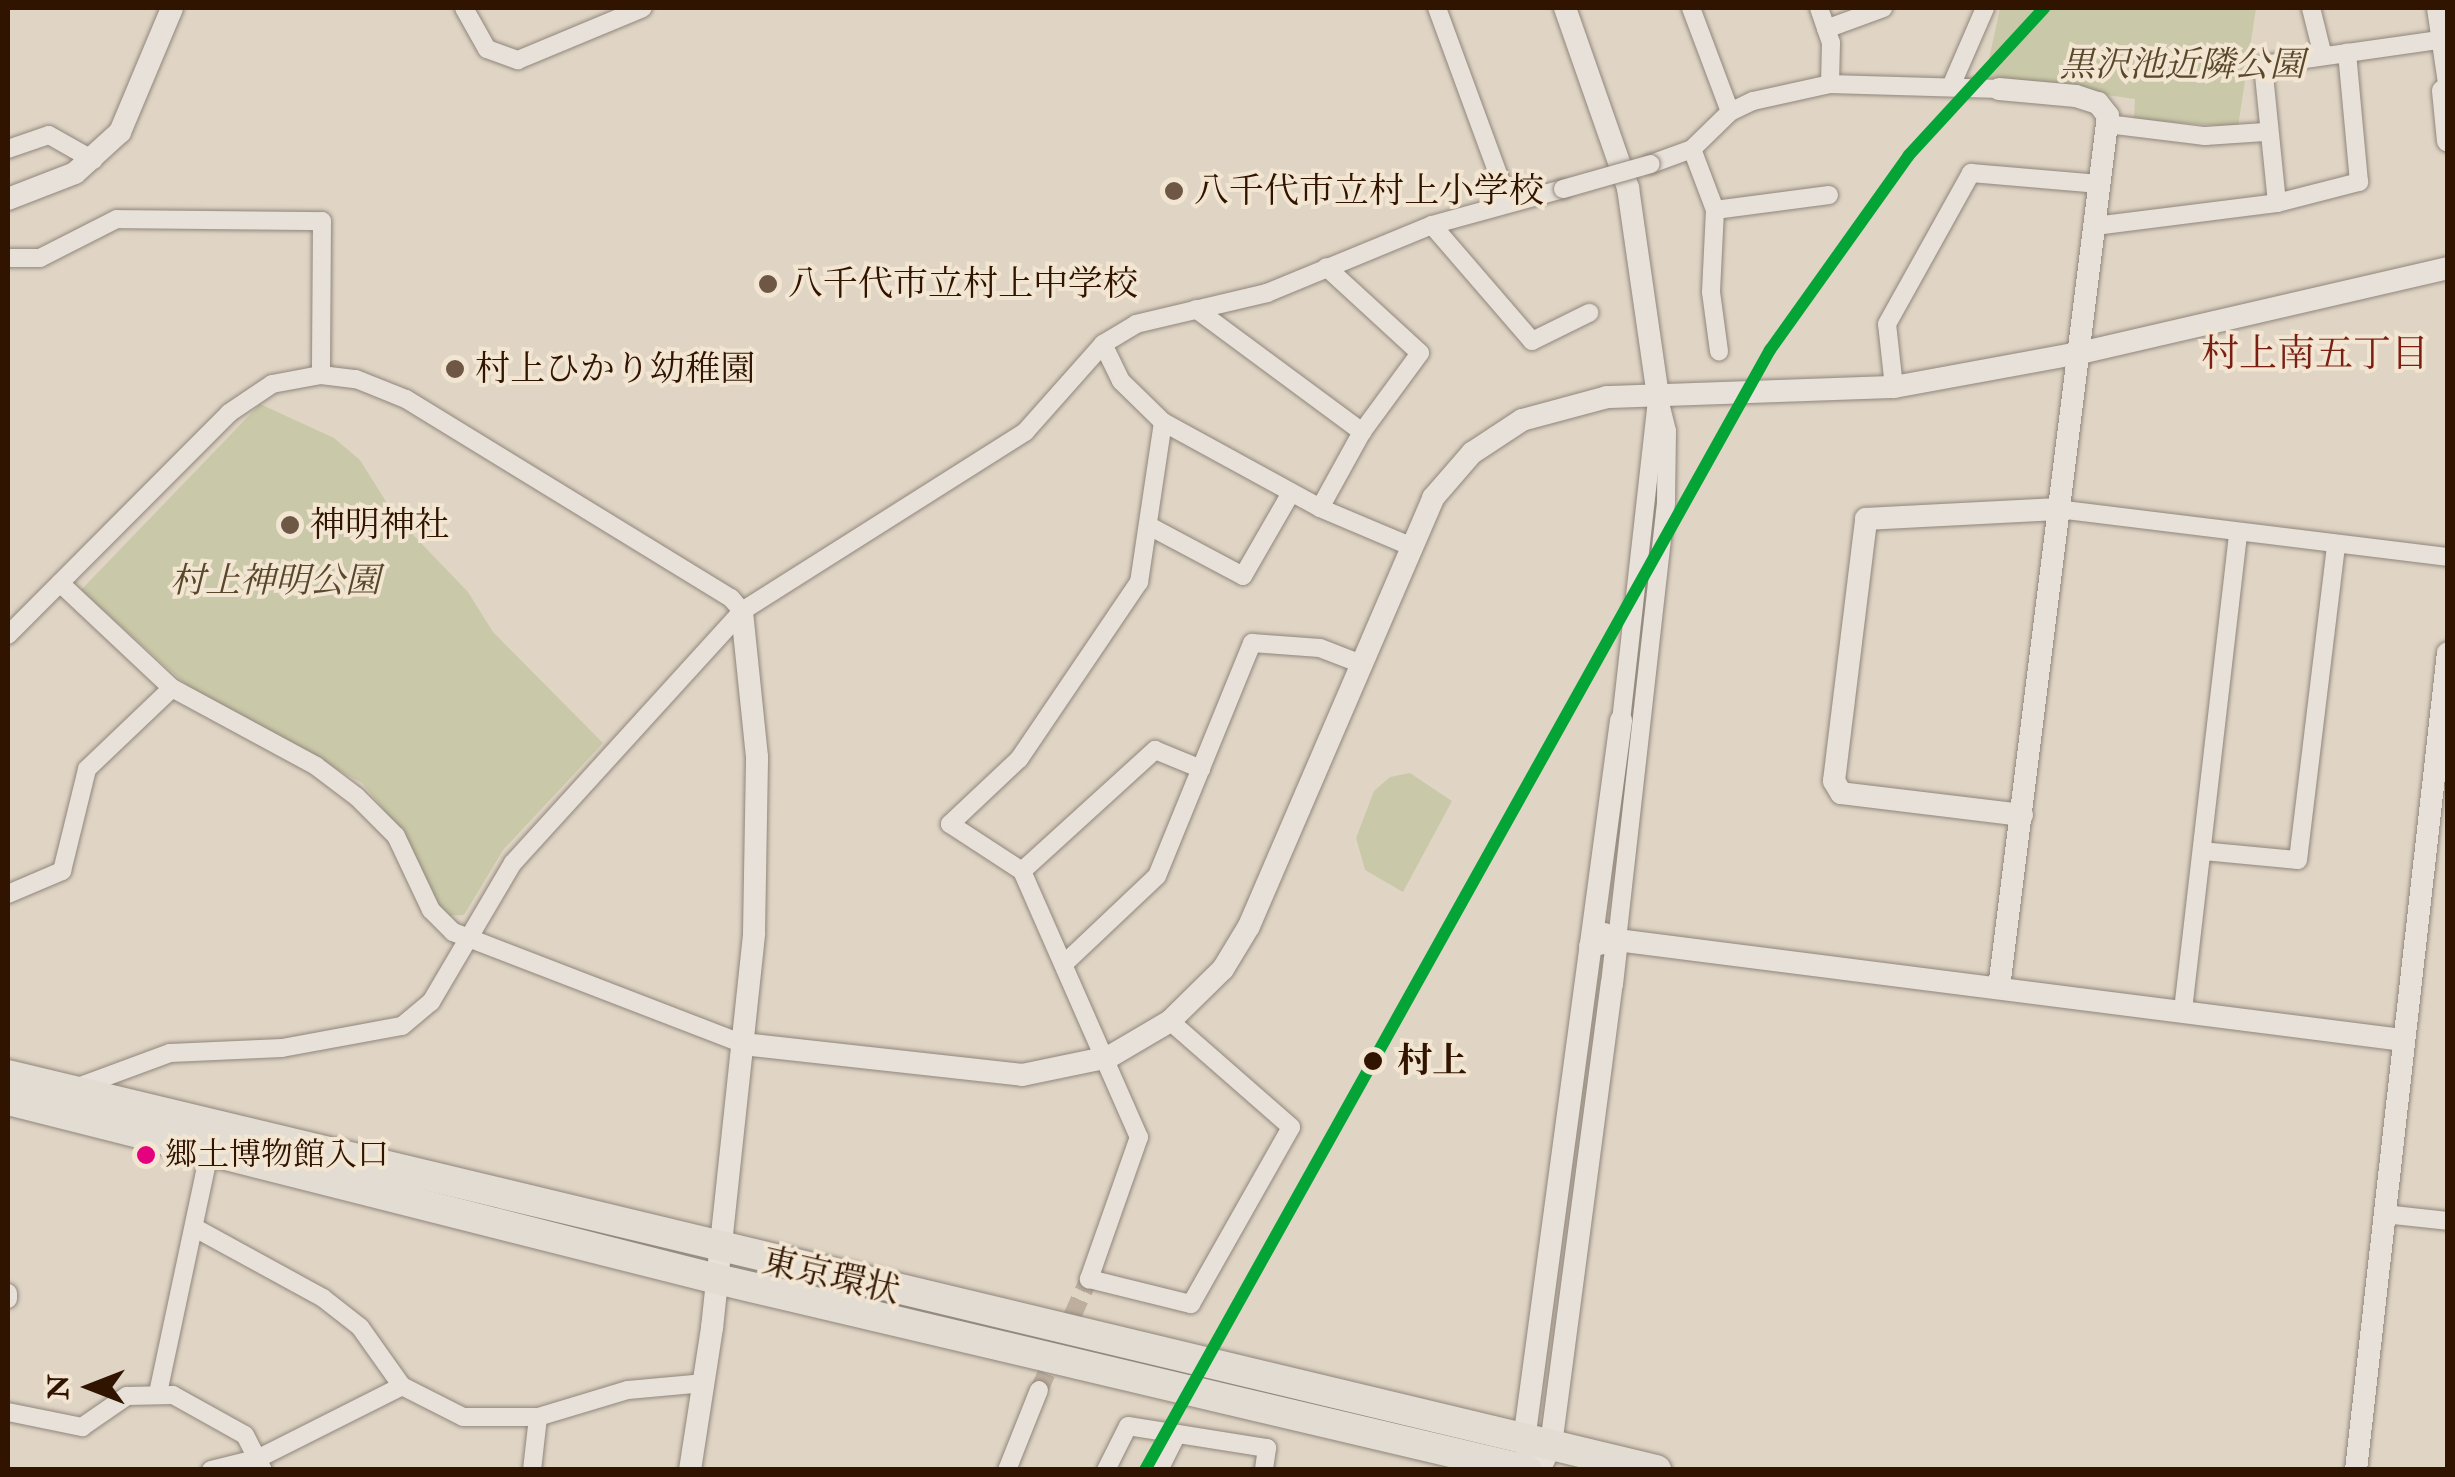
<!DOCTYPE html>
<meta charset="utf-8">
<style>
body{margin:0}
#map{position:relative;width:2455px;height:1477px;overflow:hidden;background:#e0d5c5;font-family:"IM FELL Double Pica","Noto Serif JP",serif}
div>[style]{position:absolute}
.green>*{inset:0;background:#c9c8a8}
.minor-tunnel>*{height:18px;margin-top:-9px;transform-origin:0;background:repeating-linear-gradient(90deg,#bdae9e 0 18px,transparent 0 27px)}
.roads{filter:drop-shadow(0 0 2px #90867b) drop-shadow(0 0 2px #90867b)}
.minor>*{height:18px;margin:-9px;padding:0 9px;transform-origin:9px;border-radius:9px;background:#e7e1d9}
.tertiary>*{height:22px;margin:-11px;padding:0 11px;transform-origin:11px;border-radius:11px;background:#e7e1d9}
.trunk>*{height:30px;margin:-15px;padding:0 15px;transform-origin:15px;border-radius:15px;background:#e2dcd3}
.bridges{filter:drop-shadow(0 0 2px #90867b) drop-shadow(0 0 2px #90867b)}
.minor-bridge>*{height:18px;margin:-9px;padding:0 9px;transform-origin:9px;border-radius:9px;background:#e7e1d9}
.metro-1>*{height:12px;margin:-6px;padding:0 6px;transform-origin:6px;border-radius:6px;background:#04a436}
.dots>*{width:28px;height:28px;translate:-50% -50%;box-sizing:border-box;border:5px solid #f2e5d2;border-radius:50%}
span{translate:-50% -50%;white-space:nowrap;text-align:center;line-height:1.15;-webkit-text-stroke:8px #f2e5d2;paint-order:stroke}
.bus-label{font-size:32px;color:#301400}
.left{translate:0 -50%;text-align:left}
.park-label{font-size:35px;color:#58472b;font-style:italic}
.poi-label{font-size:35px;color:#301400}
.stop-label{font-size:35px;color:#301400;font-weight:700}
.street-label{font-size:35px;color:#301400}
.neighbourhood-label{font-size:38px;color:#7a1f14}
.frame{position:absolute;inset:0;border:10px solid #301400;pointer-events:none}
.north{position:absolute;left:40px;top:1337px;width:100px;height:100px;-webkit-text-stroke:8px #f2e5d2;paint-order:stroke;rotate:270deg;font-size:28px;font-weight:700;line-height:40px;text-align:center;color:#301400}
.north::after{content:'';display:block;margin:auto;width:35px;height:45px;background:#301400;clip-path:polygon(50% 0,100% 100%,50% 72%,0 100%)}
</style>
<div id="map">
<div class="green">
<div style="clip-path:polygon(2000px 8px,2256px 8px,2238px 127px,2134px 119px,2135px 99px,1985px 78px)"></div>
<div style="clip-path:polygon(260px 404px,334px 438px,360px 460px,395px 516px,468px 592px,493px 632px,603px 743px,503px 850px,464px 915px,444px 916px,405px 835px,362px 783px,192px 690px,81px 590px)"></div>
<div style="clip-path:polygon(1410px 773px,1452px 801px,1403px 892px,1365px 870px,1356px 838px,1374px 791px,1390px 777px)"></div>
</div>
<div class="minor-tunnel">
<div style="left:1039px;top:1390px;width:122px;rotate:-65.8deg"></div>
</div>
<div class="roads">
<div class="minor">
<div style="left:464px;top:8px;width:47px;rotate:60.7deg"></div>
<div style="left:487px;top:49px;width:33px;rotate:20deg"></div>
<div style="left:518px;top:60px;width:135px;rotate:-22.6deg"></div>
<div style="left:1437px;top:8px;width:206px;rotate:69.8deg"></div>
<div style="left:1691px;top:8px;width:111px;rotate:69.4deg"></div>
<div style="left:1819px;top:8px;width:37px;rotate:71deg"></div>
<div style="left:1831px;top:43px;width:41px;rotate:91.4deg"></div>
<div style="left:2311px;top:8px;width:49px;rotate:76deg"></div>
<div style="left:2436px;top:8px;width:83px;rotate:81.7deg"></div>
<div style="left:1826px;top:29px;width:61px;rotate:-20.2deg"></div>
<div style="left:1952px;top:84px;width:83px;rotate:-66.5deg"></div>
<div style="left:2107px;top:124px;width:99px;rotate:7deg"></div>
<div style="left:2205px;top:136px;width:60px;rotate:-3.8deg"></div>
<div style="left:8px;top:149px;width:43px;rotate:-18.9deg"></div>
<div style="left:49px;top:135px;width:51px;rotate:29.6deg"></div>
<div style="left:1692px;top:149px;width:65px;rotate:69.3deg"></div>
<div style="left:1715px;top:210px;width:82px;rotate:92.8deg"></div>
<div style="left:1711px;top:292px;width:60px;rotate:82.3deg"></div>
<div style="left:1651px;top:164px;width:44px;rotate:-20.1deg"></div>
<div style="left:1692px;top:149px;width:53px;rotate:-44.2deg"></div>
<div style="left:1730px;top:112px;width:25px;rotate:-26deg"></div>
<div style="left:1753px;top:101px;width:79px;rotate:-12.4deg"></div>
<div style="left:1830px;top:84px;width:169px;rotate:1.7deg"></div>
<div style="left:2277px;top:203px;width:139px;rotate:-95.8deg"></div>
<div style="left:2263px;top:65px;width:178px;rotate:-8.1deg"></div>
<div style="left:1715px;top:210px;width:115px;rotate:-7.5deg"></div>
<div style="left:1432px;top:225px;width:153px;rotate:49.2deg"></div>
<div style="left:1532px;top:341px;width:64px;rotate:-26.2deg"></div>
<div style="left:2095px;top:226px;width:183px;rotate:-7.2deg"></div>
<div style="left:2277px;top:203px;width:85px;rotate:-14.4deg"></div>
<div style="left:2359px;top:182px;width:130px;rotate:-95.3deg"></div>
<div style="left:8px;top:258px;width:32px"></div>
<div style="left:40px;top:258px;width:86px;rotate:-26.9deg"></div>
<div style="left:117px;top:219px;width:205px;rotate:0.6deg"></div>
<div style="left:322px;top:221px;width:154px;rotate:90.4deg"></div>
<div style="left:1196px;top:309px;width:207px;rotate:36.5deg"></div>
<div style="left:1103px;top:344px;width:41px;rotate:64.1deg"></div>
<div style="left:1121px;top:381px;width:59px;rotate:44.3deg"></div>
<div style="left:1163px;top:422px;width:179px;rotate:28.7deg"></div>
<div style="left:1320px;top:508px;width:98px;rotate:22.9deg"></div>
<div style="left:1894px;top:387px;width:63px;rotate:-96.3deg"></div>
<div style="left:1887px;top:324px;width:173px;rotate:-60.9deg"></div>
<div style="left:1971px;top:173px;width:129px;rotate:4.9deg"></div>
<div style="left:1163px;top:422px;width:162px;rotate:98.5deg"></div>
<div style="left:1139px;top:582px;width:214px;rotate:124.1deg"></div>
<div style="left:1019px;top:759px;width:95px;rotate:136.7deg"></div>
<div style="left:950px;top:824px;width:86px;rotate:33.1deg"></div>
<div style="left:1022px;top:871px;width:291px;rotate:66.3deg"></div>
<div style="left:1139px;top:1137px;width:151px;rotate:109.4deg"></div>
<div style="left:1089px;top:1279px;width:105px;rotate:13.8deg"></div>
<div style="left:1191px;top:1304px;width:203px;rotate:-60.5deg"></div>
<div style="left:1291px;top:1127px;width:161px;rotate:-138.8deg"></div>
<div style="left:1320px;top:508px;width:87px;rotate:-61.1deg"></div>
<div style="left:1362px;top:432px;width:98px;rotate:-53.7deg"></div>
<div style="left:1420px;top:353px;width:127px;rotate:-137.5deg"></div>
<div style="left:2057px;top:509px;width:394px;rotate:7deg"></div>
<div style="left:1151px;top:527px;width:104px;rotate:28deg"></div>
<div style="left:1243px;top:576px;width:96px;rotate:-60deg"></div>
<div style="left:60px;top:583px;width:154px;rotate:43.2deg"></div>
<div style="left:172px;top:688px;width:164px;rotate:28.4deg"></div>
<div style="left:316px;top:766px;width:51px;rotate:37.1deg"></div>
<div style="left:357px;top:797px;width:55px;rotate:45deg"></div>
<div style="left:396px;top:836px;width:82px;rotate:64.7deg"></div>
<div style="left:431px;top:910px;width:31px;rotate:45deg"></div>
<div style="left:453px;top:932px;width:311px;rotate:21.1deg"></div>
<div style="left:8px;top:635px;width:313px;rotate:-45.1deg"></div>
<div style="left:229px;top:413px;width:52px;rotate:-34deg"></div>
<div style="left:272px;top:384px;width:50px;rotate:-10.4deg"></div>
<div style="left:321px;top:375px;width:35px;rotate:7deg"></div>
<div style="left:356px;top:379px;width:54px;rotate:21.8deg"></div>
<div style="left:406px;top:399px;width:381px;rotate:31.5deg"></div>
<div style="left:731px;top:598px;width:17px;rotate:50deg"></div>
<div style="left:1621px;top:721px;width:323px;rotate:-83.6deg"></div>
<div style="left:2202px;top:851px;width:96px;rotate:5.4deg"></div>
<div style="left:2298px;top:860px;width:316px;rotate:-83.1deg"></div>
<div style="left:1022px;top:871px;width:180px;rotate:-42.3deg"></div>
<div style="left:1155px;top:750px;width:50px;rotate:22.4deg"></div>
<div style="left:8px;top:894px;width:59px;rotate:-23.1deg"></div>
<div style="left:62px;top:871px;width:105px;rotate:-76.2deg"></div>
<div style="left:87px;top:769px;width:117px;rotate:-43.6deg"></div>
<div style="left:1617px;top:940px;width:441px;rotate:-83.6deg"></div>
<div style="left:1666px;top:502px;width:71px;rotate:-89.2deg"></div>
<div style="left:1667px;top:431px;width:37px;rotate:-104deg"></div>
<div style="left:1066px;top:962px;width:125px;rotate:-43.4deg"></div>
<div style="left:1157px;top:876px;width:252px;rotate:-67.8deg"></div>
<div style="left:1252px;top:643px;width:68px;rotate:4.2deg"></div>
<div style="left:1320px;top:648px;width:44px;rotate:21.3deg"></div>
<div style="left:2183px;top:1010px;width:479px;rotate:-83.4deg"></div>
<div style="left:78px;top:1087px;width:98px;rotate:-20.3deg"></div>
<div style="left:170px;top:1053px;width:112px;rotate:-2.6deg"></div>
<div style="left:282px;top:1048px;width:122px;rotate:-10.4deg"></div>
<div style="left:402px;top:1026px;width:38px;rotate:-40deg"></div>
<div style="left:431px;top:1002px;width:161px;rotate:-59.5deg"></div>
<div style="left:513px;top:863px;width:341px;rotate:-47.7deg"></div>
<div style="left:742px;top:611px;width:335px;rotate:-32.3deg"></div>
<div style="left:1025px;top:432px;width:118px;rotate:-48.4deg"></div>
<div style="left:1103px;top:344px;width:39px;rotate:-31deg"></div>
<div style="left:1136px;top:324px;width:135px;rotate:-13.3deg"></div>
<div style="left:1267px;top:293px;width:178px;rotate:-22.4deg"></div>
<div style="left:1432px;top:225px;width:136px;rotate:-15.4deg"></div>
<div style="left:2384px;top:1214px;width:64px;rotate:6.2deg"></div>
<div style="left:197px;top:1229px;width:144px;rotate:28.7deg"></div>
<div style="left:323px;top:1298px;width:47px;rotate:38.1deg"></div>
<div style="left:360px;top:1327px;width:72px;rotate:54.6deg"></div>
<div style="left:402px;top:1386px;width:68px;rotate:26.9deg"></div>
<div style="left:463px;top:1417px;width:75px"></div>
<div style="left:538px;top:1417px;width:94px;rotate:-16.7deg"></div>
<div style="left:628px;top:1390px;width:77px;rotate:-5.2deg"></div>
<div style="left:8px;top:1293px;width:6px;rotate:90deg"></div>
<div style="left:158px;top:1393px;width:249px;rotate:-78deg"></div>
<div style="left:8px;top:1412px;width:76px;rotate:11.5deg"></div>
<div style="left:82px;top:1427px;width:55px;rotate:-34.6deg"></div>
<div style="left:127px;top:1396px;width:46px;rotate:-1.2deg"></div>
<div style="left:173px;top:1395px;width:82px;rotate:29.1deg"></div>
<div style="left:245px;top:1435px;width:39px;rotate:63deg"></div>
<div style="left:211px;top:1470px;width:49px;rotate:-14deg"></div>
<div style="left:259px;top:1458px;width:160px;rotate:-26.7deg"></div>
<div style="left:532px;top:1470px;width:53px;rotate:-83.5deg"></div>
<div style="left:1007px;top:1470px;width:86px;rotate:-68.2deg"></div>
<div style="left:1106px;top:1470px;width:49px;rotate:-63.4deg"></div>
<div style="left:1128px;top:1426px;width:141px;rotate:9deg"></div>
<div style="left:1267px;top:1448px;width:22px;rotate:98deg"></div>
<div style="left:1159px;top:1470px;width:40px;rotate:-63.4deg"></div>
</div>
<div class="tertiary">
<div style="left:1565px;top:8px;width:191px;rotate:70.7deg"></div>
<div style="left:1628px;top:188px;width:209px;rotate:81.8deg"></div>
<div style="left:1999px;top:89px;width:77px;rotate:5.2deg"></div>
<div style="left:2076px;top:96px;width:23px;rotate:18deg"></div>
<div style="left:2098px;top:103px;width:16px;rotate:52deg"></div>
<div style="left:2108px;top:116px;width:878px;rotate:97.13deg"></div>
<div style="left:2443px;top:91px;width:50px;rotate:84.3deg"></div>
<div style="left:8px;top:199px;width:72px;rotate:-21.2deg"></div>
<div style="left:75px;top:173px;width:61px;rotate:-42.3deg"></div>
<div style="left:120px;top:132px;width:134px;rotate:-67.2deg"></div>
<div style="left:2022px;top:815px;width:182px;rotate:-173.1deg"></div>
<div style="left:1841px;top:793px;width:14px;rotate:-120deg"></div>
<div style="left:1834px;top:781px;width:264px;rotate:-83deg"></div>
<div style="left:1866px;top:519px;width:191px;rotate:-3deg"></div>
<div style="left:1590px;top:946px;width:28px;rotate:-13deg"></div>
<div style="left:1617px;top:940px;width:791px;rotate:7.26deg"></div>
<div style="left:743px;top:1044px;width:281px;rotate:6.3deg"></div>
<div style="left:1022px;top:1075px;width:89px;rotate:-11.7deg"></div>
<div style="left:1109px;top:1057px;width:71px;rotate:-30.5deg"></div>
<div style="left:1170px;top:1021px;width:74px;rotate:-44.5deg"></div>
<div style="left:1223px;top:969px;width:50px;rotate:-58.8deg"></div>
<div style="left:1249px;top:926px;width:466px;rotate:-66.7deg"></div>
<div style="left:1433px;top:498px;width:60px;rotate:-49.1deg"></div>
<div style="left:1472px;top:453px;width:60px;rotate:-33.4deg"></div>
<div style="left:1522px;top:420px;width:88px;rotate:-15.1deg"></div>
<div style="left:1607px;top:397px;width:287px;rotate:-2deg"></div>
<div style="left:1894px;top:387px;width:189px;rotate:-10.4deg"></div>
<div style="left:2080px;top:353px;width:378px;rotate:-13deg"></div>
<div style="left:1529px;top:1453px;width:14px;rotate:-111deg"></div>
<div style="left:1524px;top:1440px;width:726px;rotate:-82.32deg"></div>
<div style="left:690px;top:1470px;width:144px;rotate:-81.2deg"></div>
<div style="left:712px;top:1328px;width:397px;rotate:-83.9deg"></div>
<div style="left:754px;top:933px;width:176px;rotate:-89deg"></div>
<div style="left:757px;top:757px;width:147px;rotate:-95.9deg"></div>
<div style="left:1539px;top:1470px;width:28px;rotate:-64deg"></div>
<div style="left:1551px;top:1445px;width:465px;rotate:-82.5deg"></div>
<div style="left:1612px;top:984px;width:44px;rotate:-83.5deg"></div>
<div style="left:1617px;top:940px;width:14px;rotate:-155deg"></div>
<div style="left:2356px;top:1470px;width:822px;rotate:-83.58deg"></div>
</div>
<div class="trunk">
<div style="left:8px;top:1075px;width:1695px;rotate:13.48deg"></div>
<div style="left:8px;top:1100px;width:731px;rotate:14.17deg"></div>
<div style="left:717px;top:1279px;width:832px;rotate:13.27deg"></div>
</div>
</div>
<div class="bridges">
<div class="minor-bridge">
<div style="left:1563px;top:189px;width:91px;rotate:-15.9deg"></div>
</div>
</div>
<div class="metro-1">
<div style="left:1145px;top:1470px;width:1283px;rotate:-60.84deg"></div>
<div style="left:1770px;top:350px;width:239px;rotate:-54.5deg"></div>
<div style="left:1909px;top:155px;width:200px;rotate:-47.4deg"></div>
</div>
<div class="dots">
<div style="left:1174px;top:191px;background:#6e5845"></div>
<div style="left:768px;top:284px;background:#6e5845"></div>
<div style="left:455px;top:369px;background:#6e5845"></div>
<div style="left:290px;top:525px;background:#6e5845"></div>
<div style="left:1373px;top:1061px;background:#301400"></div>
<div style="left:146px;top:1155px;background:#e5007d"></div>
</div>
<div class="bus-label">
<span class="left" style="left:165px;top:1155px">郷土博物館入口</span>
</div>
<div class="park-label">
<span style="left:2182px;top:65px">黒沢池近隣公園</span>
<span style="left:275px;top:581px">村上神明公園</span>
</div>
<div class="poi-label">
<span class="left" style="left:1194px;top:191px">八千代市立村上小学校</span>
<span class="left" style="left:788px;top:284px">八千代市立村上中学校</span>
<span class="left" style="left:475px;top:369px">村上ひかり幼稚園</span>
<span class="left" style="left:310px;top:525px">神明神社</span>
</div>
<div class="stop-label">
<span class="left" style="left:1397px;top:1061px">村上</span>
</div>
<div class="street-label">
<span style="left:831px;top:1276px;rotate:13deg">東京環状</span>
</div>
<div class="neighbourhood-label">
<span style="left:2315px;top:355px">村上南五丁目</span>
</div>
<div class="frame"></div>
<div class="north">N</div>
</div>
